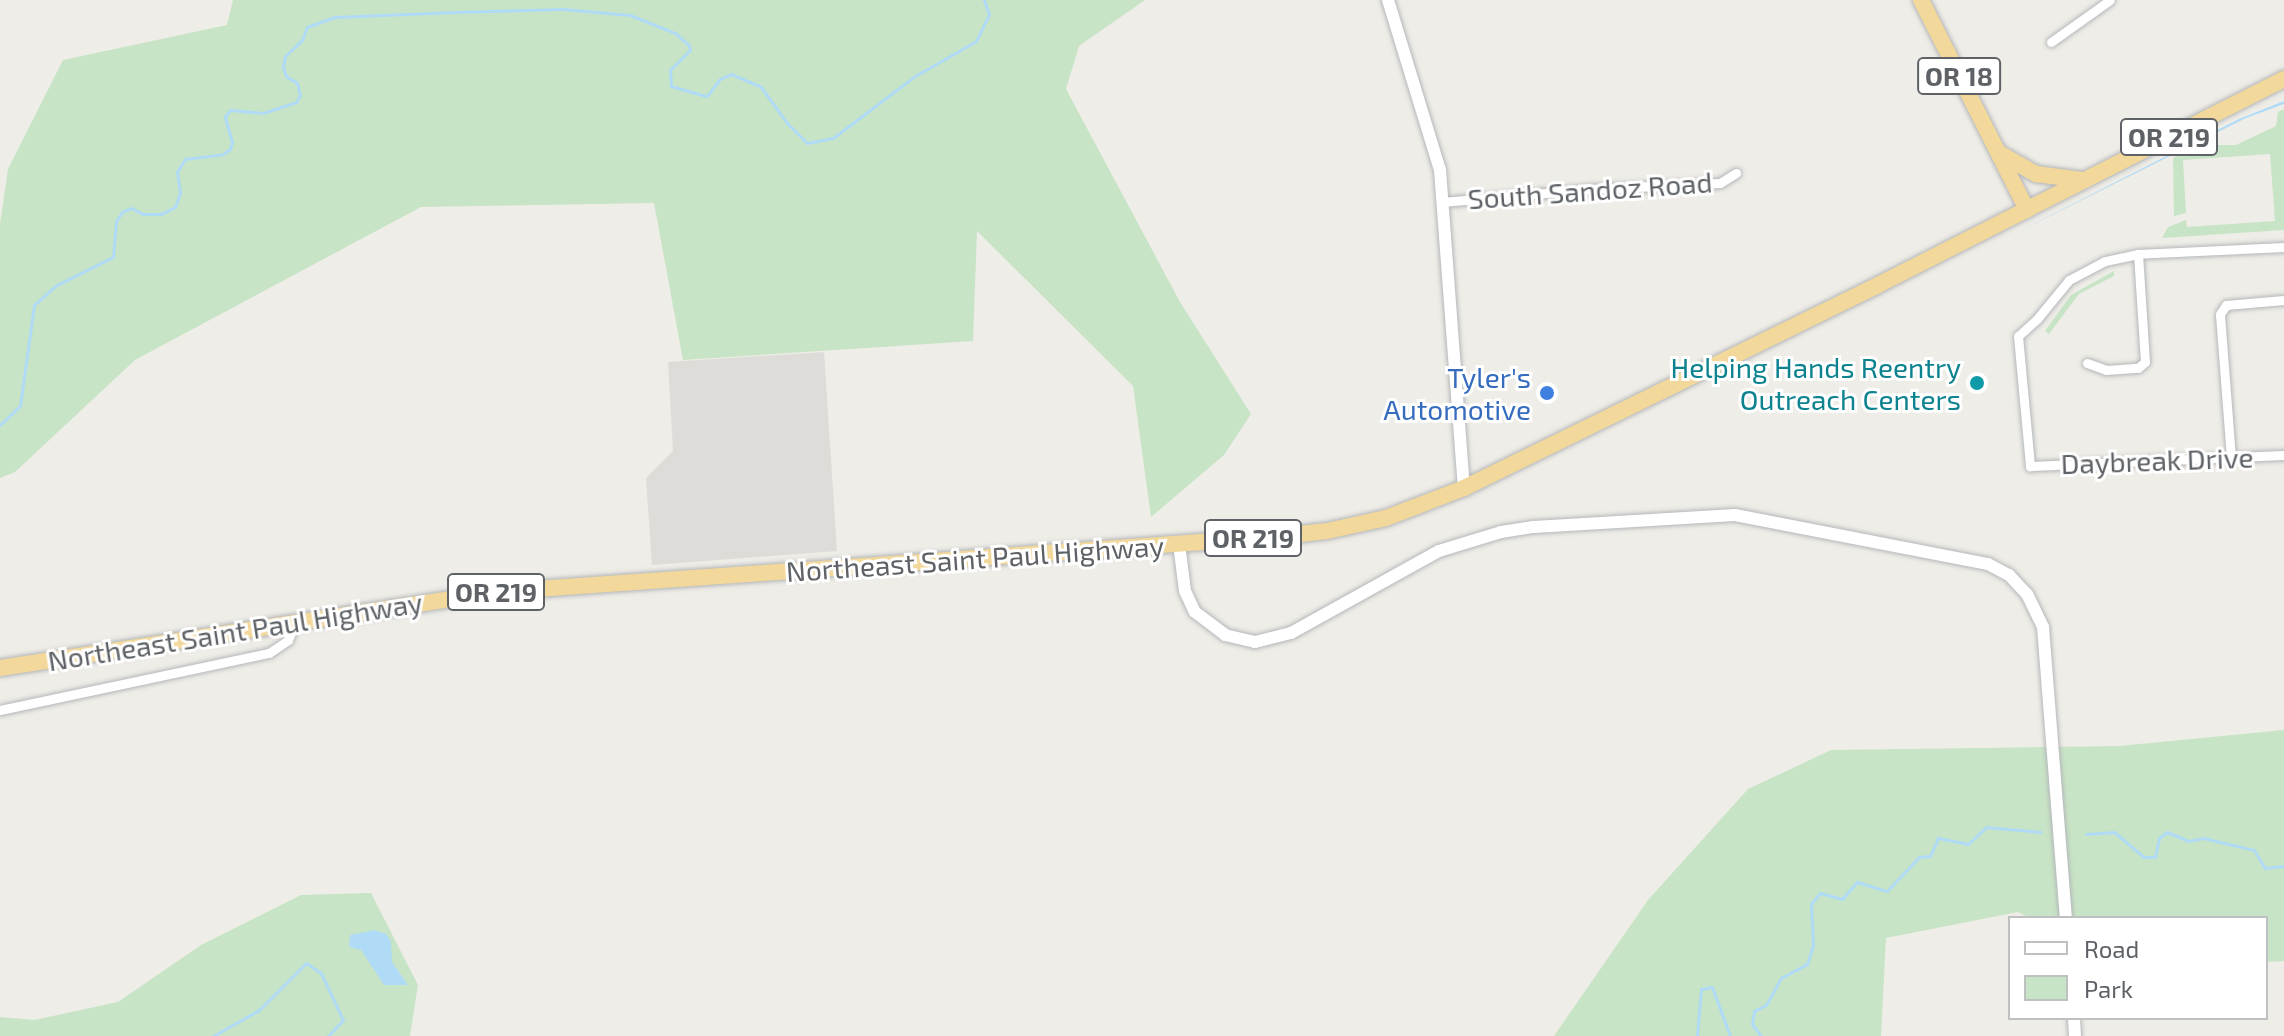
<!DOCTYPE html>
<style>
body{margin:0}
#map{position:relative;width:2284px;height:1036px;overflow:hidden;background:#efede7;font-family:"Exo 2",sans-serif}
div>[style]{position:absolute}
.industrial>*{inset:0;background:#dedcd9}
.green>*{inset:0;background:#c8e4c6}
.water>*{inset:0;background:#b0dbf6}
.stream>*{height:3px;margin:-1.5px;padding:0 1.5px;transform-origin:1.5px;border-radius:1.5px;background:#b0dbf6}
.roads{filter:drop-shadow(0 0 2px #b4b7ba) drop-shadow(0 0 2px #b4b7ba)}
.street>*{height:9px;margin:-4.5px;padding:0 4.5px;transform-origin:4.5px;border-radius:4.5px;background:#fff}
.secondary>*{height:12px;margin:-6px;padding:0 6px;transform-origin:6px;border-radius:6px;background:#fff}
.highway>*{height:16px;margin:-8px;padding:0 8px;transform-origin:8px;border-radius:8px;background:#f2d89b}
.dots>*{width:22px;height:22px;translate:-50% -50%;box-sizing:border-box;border:4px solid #fff;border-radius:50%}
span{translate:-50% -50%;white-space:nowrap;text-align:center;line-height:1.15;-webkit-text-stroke:6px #fff;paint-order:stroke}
.shield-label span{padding:2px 6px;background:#fff;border:2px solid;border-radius:6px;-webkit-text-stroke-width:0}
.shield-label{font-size:26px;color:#5e6266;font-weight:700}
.street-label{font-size:28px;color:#5e6266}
.culture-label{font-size:28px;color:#0d838f}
.right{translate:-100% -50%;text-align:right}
.shop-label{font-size:28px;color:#366cbe}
.legend{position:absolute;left:2008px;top:916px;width:260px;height:104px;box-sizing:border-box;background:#fff;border:2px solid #bfc0c2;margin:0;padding:10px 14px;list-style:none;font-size:24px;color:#5e6266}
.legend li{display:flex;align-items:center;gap:16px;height:40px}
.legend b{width:40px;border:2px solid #bfc0c2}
</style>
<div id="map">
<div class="industrial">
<div style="clip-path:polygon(824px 352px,837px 551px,652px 565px,646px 478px,673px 451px,668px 362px)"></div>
</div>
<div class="green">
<div style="clip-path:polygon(233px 0,1145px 0,1079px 46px,1066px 89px,1180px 302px,1251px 414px,1224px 455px,1151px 517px,1133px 386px,977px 231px,973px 341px,683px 360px,654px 203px,421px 207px,135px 360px,15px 472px,0 478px,0 224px,8px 169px,63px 60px,227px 25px)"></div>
<div style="clip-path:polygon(2284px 109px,2284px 230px,2162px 238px,2168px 227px,2186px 220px,2187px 227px,2275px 221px,2270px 154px,2183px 160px,2186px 213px,2174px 216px,2173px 158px,2198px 145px,2236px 145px,2276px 126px,2278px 112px)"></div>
<div style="clip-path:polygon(2114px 271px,2114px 276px,2079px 294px,2049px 334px,2045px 331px,2071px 295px)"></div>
<div style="clip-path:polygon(2284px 730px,2284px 961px,2266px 962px,2266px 918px,2030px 918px,2018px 912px,1886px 938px,1881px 1036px,1554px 1036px,1648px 900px,1748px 789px,1831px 750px,2119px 746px)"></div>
<div style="clip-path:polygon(371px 893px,418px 985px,410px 1036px,0 1036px,0 1017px,34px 1020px,118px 1002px,201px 945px,301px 895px)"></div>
</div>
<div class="water">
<div style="clip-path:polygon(2284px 101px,2284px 104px,2246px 118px,2014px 234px,2239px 119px)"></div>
<div style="clip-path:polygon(375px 930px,386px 934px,391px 941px,392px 962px,408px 985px,384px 985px,361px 950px,349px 947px,350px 935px)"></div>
</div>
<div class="stream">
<div style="left:0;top:425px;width:28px;rotate:-44deg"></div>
<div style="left:20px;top:406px;width:102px;rotate:-82.1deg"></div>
<div style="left:34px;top:305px;width:28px;rotate:-42deg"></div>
<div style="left:55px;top:286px;width:65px;rotate:-26.6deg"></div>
<div style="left:113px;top:257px;width:36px;rotate:-85deg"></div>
<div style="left:116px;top:221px;width:11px;rotate:-56deg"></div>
<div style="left:122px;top:212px;width:10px;rotate:-24deg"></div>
<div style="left:131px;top:208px;width:13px;rotate:27deg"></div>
<div style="left:143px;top:214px;width:18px"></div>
<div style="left:161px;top:214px;width:16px;rotate:-27deg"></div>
<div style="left:175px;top:207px;width:15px;rotate:-70deg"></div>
<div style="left:180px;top:193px;width:21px;rotate:-98deg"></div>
<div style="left:177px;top:172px;width:15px;rotate:-58deg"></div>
<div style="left:185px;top:159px;width:38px;rotate:-7deg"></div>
<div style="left:223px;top:154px;width:9px;rotate:-36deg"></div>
<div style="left:230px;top:149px;width:7px;rotate:-74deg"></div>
<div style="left:232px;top:142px;width:26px;rotate:-106deg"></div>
<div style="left:225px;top:117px;width:9px;rotate:-54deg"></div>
<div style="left:230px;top:110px;width:33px;rotate:5deg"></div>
<div style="left:263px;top:113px;width:35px;rotate:-18deg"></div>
<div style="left:296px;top:102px;width:8px;rotate:-60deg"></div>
<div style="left:300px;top:95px;width:12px;rotate:-104deg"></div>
<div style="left:297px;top:83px;width:13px;rotate:-148deg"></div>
<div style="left:286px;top:76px;width:9px;rotate:-108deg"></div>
<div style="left:283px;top:67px;width:11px;rotate:-80deg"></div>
<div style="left:285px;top:56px;width:23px;rotate:-43deg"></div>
<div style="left:302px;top:40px;width:14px;rotate:-69deg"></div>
<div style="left:307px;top:27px;width:30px;rotate:-20deg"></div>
<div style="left:335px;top:17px;width:120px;rotate:-2.4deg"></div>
<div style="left:455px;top:12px;width:108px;rotate:-1.6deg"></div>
<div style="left:563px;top:9px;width:67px;rotate:5.1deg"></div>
<div style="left:630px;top:15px;width:48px;rotate:21.8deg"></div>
<div style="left:675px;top:33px;width:18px;rotate:41deg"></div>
<div style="left:689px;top:45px;width:5px;rotate:79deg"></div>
<div style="left:690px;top:50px;width:28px;rotate:135deg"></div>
<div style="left:670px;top:70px;width:16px;rotate:86deg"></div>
<div style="left:671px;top:86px;width:37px;rotate:16deg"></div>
<div style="left:707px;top:96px;width:21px;rotate:-53deg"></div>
<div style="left:720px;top:79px;width:12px;rotate:-24deg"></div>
<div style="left:731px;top:74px;width:33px;rotate:23deg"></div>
<div style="left:761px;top:87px;width:44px;rotate:54.2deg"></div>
<div style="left:787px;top:123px;width:28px;rotate:45deg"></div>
<div style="left:807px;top:143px;width:26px;rotate:-11deg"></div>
<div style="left:833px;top:138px;width:103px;rotate:-37.1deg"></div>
<div style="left:915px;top:76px;width:70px;rotate:-29.8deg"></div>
<div style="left:976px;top:41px;width:30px;rotate:-64deg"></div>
<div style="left:989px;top:14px;width:15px;rotate:-110deg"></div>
<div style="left:2086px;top:834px;width:28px;rotate:-4deg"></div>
<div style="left:2114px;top:832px;width:39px;rotate:40deg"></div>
<div style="left:2144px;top:857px;width:11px"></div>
<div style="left:2155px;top:857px;width:19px;rotate:-78deg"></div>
<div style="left:2159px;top:838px;width:10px;rotate:-37deg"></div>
<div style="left:2167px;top:832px;width:23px;rotate:23deg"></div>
<div style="left:2188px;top:841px;width:15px;rotate:-11deg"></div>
<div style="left:2203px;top:838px;width:52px;rotate:13.2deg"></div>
<div style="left:2254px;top:850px;width:21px;rotate:59deg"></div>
<div style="left:2265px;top:868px;width:19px;rotate:-6deg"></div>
<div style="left:213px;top:1036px;width:53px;rotate:-29.5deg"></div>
<div style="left:259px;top:1010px;width:66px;rotate:-45deg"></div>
<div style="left:306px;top:963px;width:18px;rotate:34deg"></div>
<div style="left:321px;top:973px;width:52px;rotate:64.9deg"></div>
<div style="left:343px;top:1020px;width:22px;rotate:133deg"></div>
<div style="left:1697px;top:1036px;width:47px;rotate:-85.1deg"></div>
<div style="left:1701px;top:989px;width:11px;rotate:-10deg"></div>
<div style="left:1712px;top:987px;width:52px;rotate:69.8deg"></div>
<div style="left:1761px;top:1036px;width:15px;rotate:-127deg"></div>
<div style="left:1752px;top:1024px;width:13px;rotate:-81deg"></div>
<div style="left:1754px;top:1011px;width:13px;rotate:-27deg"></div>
<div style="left:1766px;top:1005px;width:31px;rotate:-61deg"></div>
<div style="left:1781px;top:978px;width:30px;rotate:-28deg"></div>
<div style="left:1807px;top:964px;width:20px;rotate:-72deg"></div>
<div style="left:1813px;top:945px;width:41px;rotate:-92.8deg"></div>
<div style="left:1811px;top:904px;width:14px;rotate:-51deg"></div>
<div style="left:1820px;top:893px;width:23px;rotate:15deg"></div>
<div style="left:1842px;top:899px;width:23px;rotate:-49deg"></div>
<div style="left:1857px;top:882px;width:31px;rotate:17deg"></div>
<div style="left:1887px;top:891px;width:47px;rotate:-46.7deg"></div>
<div style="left:1919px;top:857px;width:11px;rotate:-5deg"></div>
<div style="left:1930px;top:856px;width:20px;rotate:-66deg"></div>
<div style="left:1938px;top:838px;width:31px;rotate:11deg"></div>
<div style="left:1968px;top:844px;width:25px;rotate:-43deg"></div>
<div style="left:1986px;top:827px;width:55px;rotate:5.2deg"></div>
</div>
<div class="roads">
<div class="street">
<div style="left:2051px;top:42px;width:72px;rotate:-35.4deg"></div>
<div style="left:1442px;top:202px;width:154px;rotate:-4.9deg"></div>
<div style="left:1595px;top:189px;width:125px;rotate:-2.7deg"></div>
<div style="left:1720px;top:183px;width:19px;rotate:-32deg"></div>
<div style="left:2284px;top:247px;width:146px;rotate:177.3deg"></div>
<div style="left:2138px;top:254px;width:34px;rotate:168deg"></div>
<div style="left:2105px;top:261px;width:41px;rotate:152.2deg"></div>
<div style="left:2069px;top:280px;width:50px;rotate:129.4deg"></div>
<div style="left:2037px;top:319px;width:25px;rotate:138deg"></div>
<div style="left:2018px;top:336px;width:131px;rotate:84.7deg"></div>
<div style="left:2030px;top:466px;width:254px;rotate:-2.5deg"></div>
<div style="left:2087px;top:363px;width:20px;rotate:20deg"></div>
<div style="left:2106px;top:370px;width:32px;rotate:-4deg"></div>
<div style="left:2138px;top:368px;width:9px;rotate:-41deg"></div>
<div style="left:2145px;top:362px;width:108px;rotate:-93.7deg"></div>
<div style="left:2231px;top:458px;width:144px;rotate:-94.4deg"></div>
<div style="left:2220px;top:314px;width:11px;rotate:-56deg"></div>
<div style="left:2226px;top:305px;width:58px;rotate:-4.9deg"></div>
<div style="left:0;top:710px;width:275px;rotate:-12deg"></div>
<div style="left:269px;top:653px;width:23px;rotate:-34deg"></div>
<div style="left:288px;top:640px;width:18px;rotate:-68deg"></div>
</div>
<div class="secondary">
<div style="left:1388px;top:0;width:178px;rotate:73deg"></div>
<div style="left:1440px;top:170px;width:319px;rotate:85.7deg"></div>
<div style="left:1179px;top:544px;width:47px;rotate:82.7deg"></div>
<div style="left:1185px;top:591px;width:23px;rotate:65deg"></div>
<div style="left:1195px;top:612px;width:38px;rotate:37deg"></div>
<div style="left:1225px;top:635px;width:31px;rotate:13deg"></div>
<div style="left:1255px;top:642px;width:37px;rotate:-14deg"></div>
<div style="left:1291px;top:633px;width:169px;rotate:-29deg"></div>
<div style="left:1439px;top:551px;width:65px;rotate:-17deg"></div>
<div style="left:1501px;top:532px;width:33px;rotate:-9deg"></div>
<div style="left:1534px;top:527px;width:201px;rotate:-3.4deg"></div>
<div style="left:1735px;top:515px;width:258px;rotate:11deg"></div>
<div style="left:1988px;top:564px;width:24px;rotate:28deg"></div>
<div style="left:2009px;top:575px;width:26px;rotate:47deg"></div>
<div style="left:2027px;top:594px;width:37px;rotate:64deg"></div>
<div style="left:2043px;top:627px;width:292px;rotate:85.5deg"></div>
<div style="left:2074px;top:1018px;width:18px;rotate:87deg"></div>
</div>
<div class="highway">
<div style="left:1921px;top:0;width:235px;rotate:63.2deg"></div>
<div style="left:1999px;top:153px;width:43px;rotate:29.6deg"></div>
<div style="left:2036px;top:174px;width:46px;rotate:7.4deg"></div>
<div style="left:0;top:668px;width:500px;rotate:-8.7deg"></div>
<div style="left:494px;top:592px;width:781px;rotate:-4.04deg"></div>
<div style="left:1273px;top:537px;width:54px;rotate:-6.3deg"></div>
<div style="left:1327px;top:531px;width:60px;rotate:-12.4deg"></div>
<div style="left:1386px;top:518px;width:84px;rotate:-21deg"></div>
<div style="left:1464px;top:488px;width:459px;rotate:-26.1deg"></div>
<div style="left:1876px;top:286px;width:458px;rotate:-26.9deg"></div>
</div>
</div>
<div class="dots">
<div style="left:1977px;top:383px;background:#0f9aa8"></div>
<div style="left:1547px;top:393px;background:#3f7fe0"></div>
</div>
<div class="shield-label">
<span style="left:1959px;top:76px">OR 18</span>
<span style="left:2169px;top:137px">OR 219</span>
<span style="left:1253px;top:538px">OR 219</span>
<span style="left:496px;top:592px">OR 219</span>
</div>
<div class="street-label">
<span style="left:1590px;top:190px;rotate:-4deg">South Sandoz Road</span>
<span style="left:2157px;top:460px;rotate:-2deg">Daybreak Drive</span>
<span style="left:975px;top:558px;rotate:-4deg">Northeast Saint Paul Highway</span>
<span style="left:235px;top:631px;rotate:-9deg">Northeast Saint Paul Highway</span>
</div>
<div class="culture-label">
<span class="right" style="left:1961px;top:383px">Helping Hands Reentry<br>Outreach Centers</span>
</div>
<div class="shop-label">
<span class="right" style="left:1531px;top:393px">Tyler's<br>Automotive</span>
</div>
<ul class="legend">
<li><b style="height:10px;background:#fff"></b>Road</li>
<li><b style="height:22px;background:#c8e4c6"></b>Park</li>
</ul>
</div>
